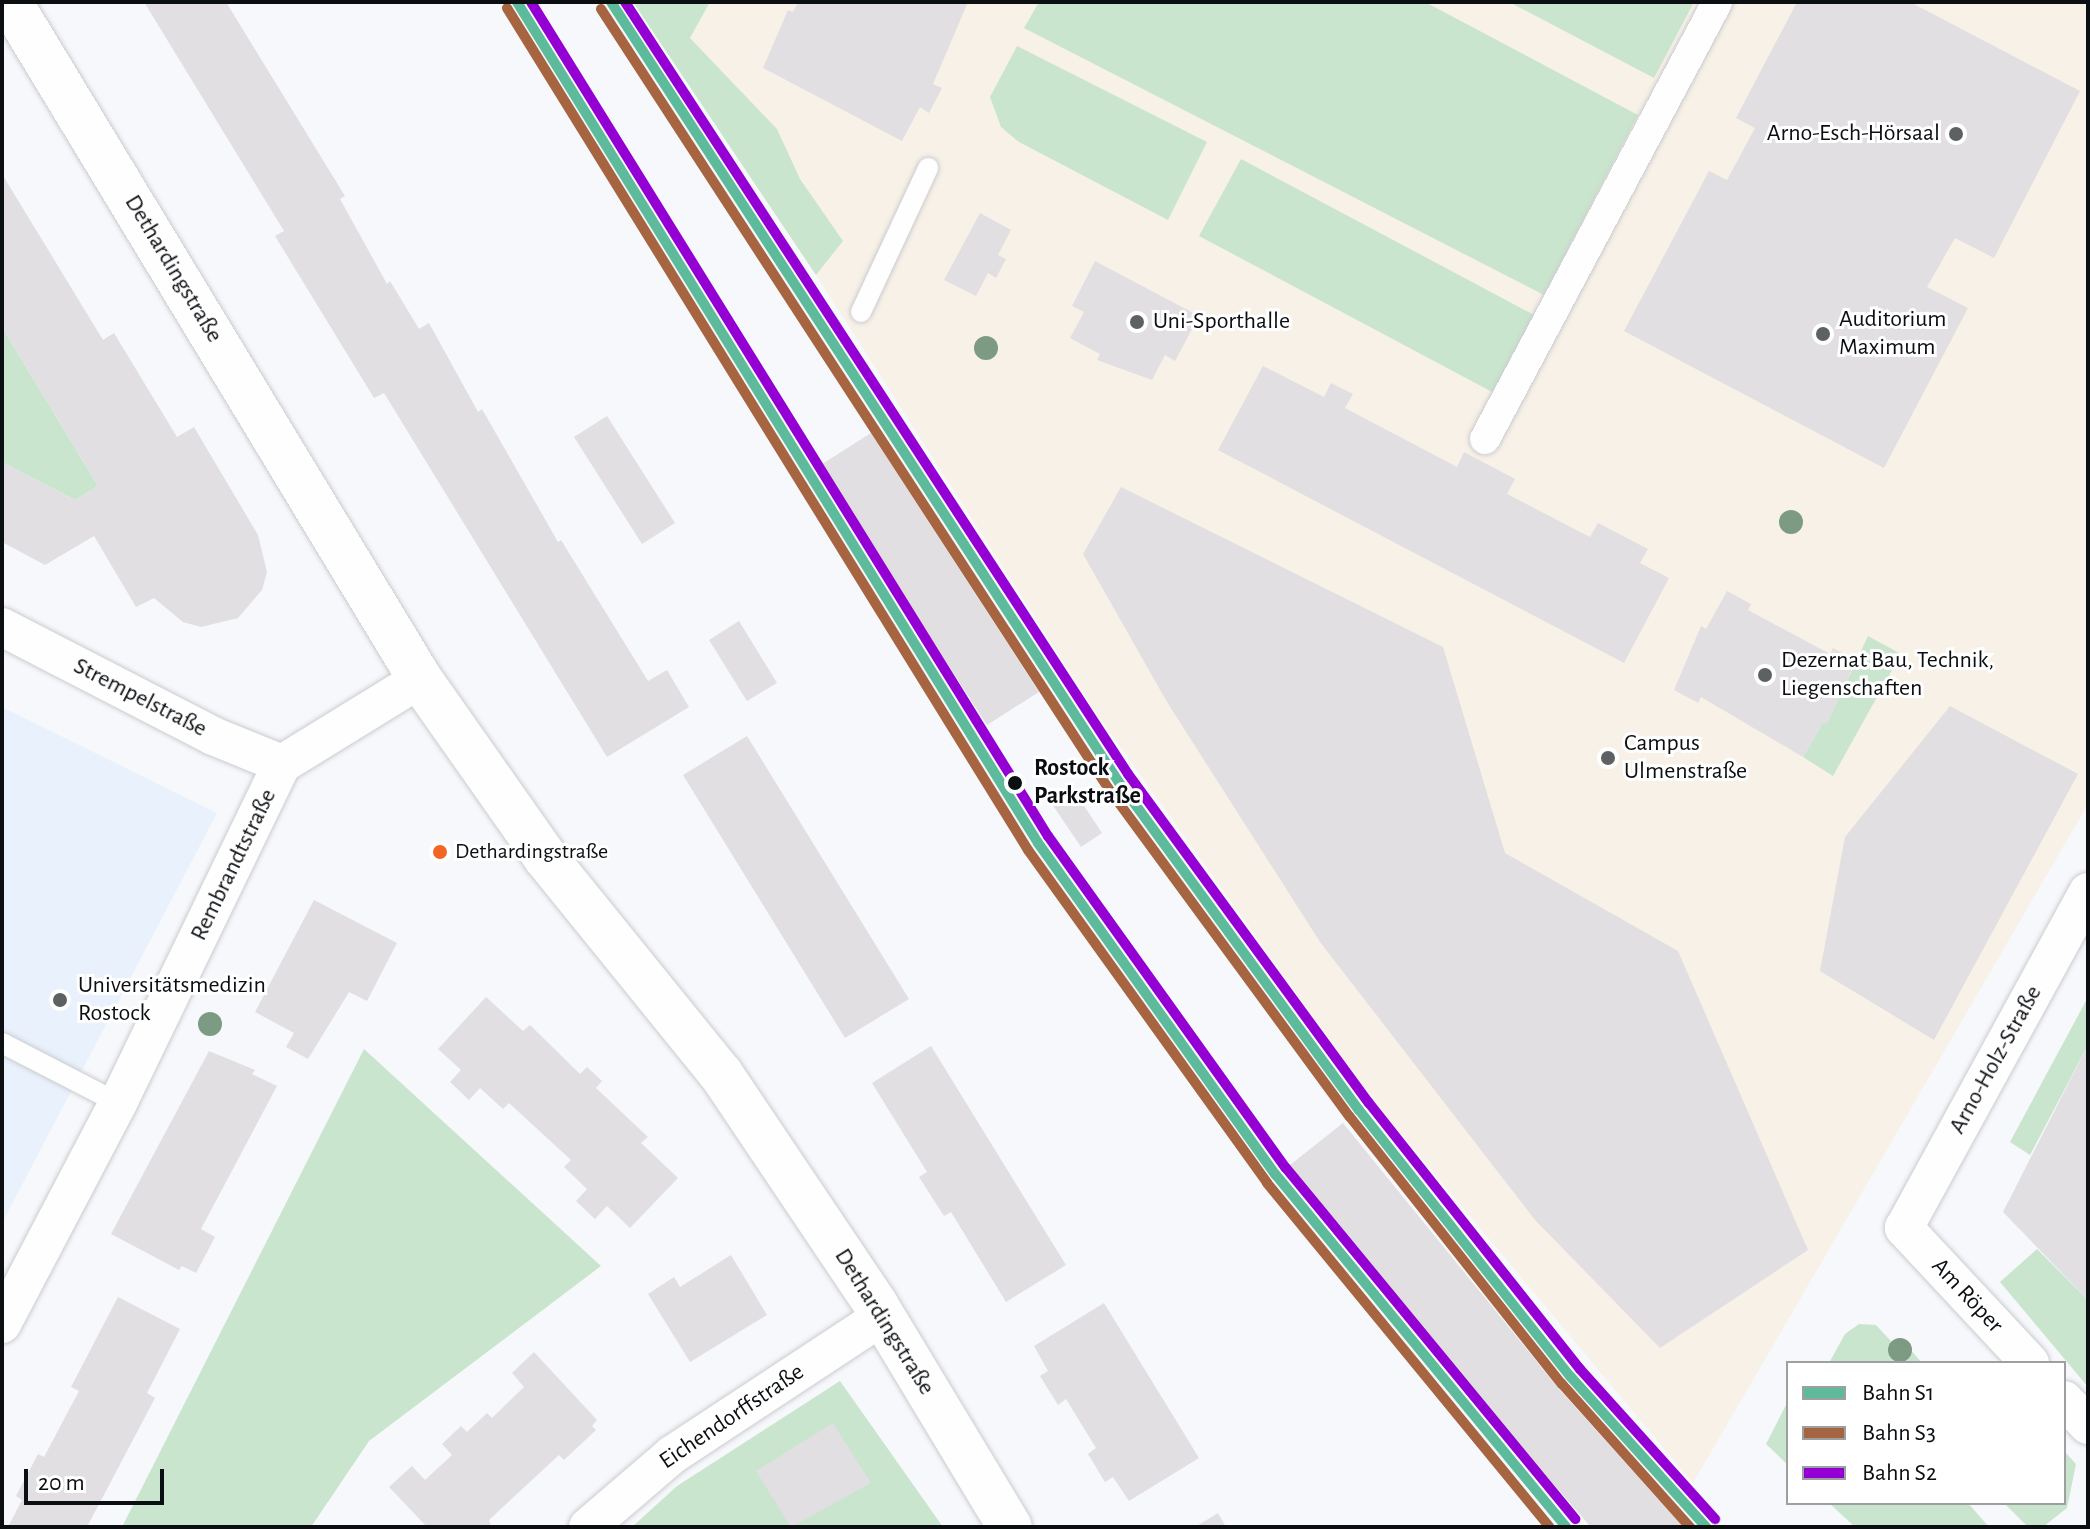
<!DOCTYPE html>
<meta charset="utf-8">
<style>
body{margin:0}
#map{position:relative;width:2090px;height:1529px;overflow:hidden;background:#f6f8fb;font-family:"Alegreya Sans",sans-serif}
div>[style]{position:absolute}
.built>*{inset:0;background:#e9f1fc}
.education>*{inset:0;background:#f8f1e7}
.green>*{inset:0;background:#cae5cd}
.building>*{inset:0;background:#e1dfe1}
.roads{filter:drop-shadow(0 0 2px #caccd0) drop-shadow(0 0 2px #caccd0)}
.service>*{height:20px;margin:-10px;padding:0 10px;transform-origin:10px;border-radius:10px;background:#fefefe}
.pedestrian>*{height:30px;margin:-15px;padding:0 15px;transform-origin:15px;border-radius:15px;background:#fefefe}
.minor>*{height:38px;margin:-19px;padding:0 19px;transform-origin:19px;border-radius:19px;background:#fefefe}
.tertiary>*{height:44px;margin:-22px;padding:0 22px;transform-origin:22px;border-radius:22px;background:#fefefe}
.rail-1>*{height:10px;margin:-5px;padding:0 5px;transform-origin:5px;border-radius:5px;background:#5dba9b}
.rail-2>*{height:10px;margin:-5px;padding:0 5px;transform-origin:5px;border-radius:5px;background:#a66540}
.rail-3>*{height:10px;margin:-5px;padding:0 5px;transform-origin:5px;border-radius:5px;background:#9400d3}
.trees>*{width:24px;height:24px;margin:-12px;border-radius:50%;background:#7d9b82}
.dots>*{width:22px;height:22px;translate:-50% -50%;box-sizing:border-box;border:4px solid #fff;border-radius:50%}
span{translate:-50% -50%;white-space:nowrap;text-align:center;line-height:1.15;-webkit-text-stroke:6px #fff;paint-order:stroke}
.bus-label{font-size:22px;color:#0c0f12}
.left{translate:0 -50%;text-align:left}
.poi-label{font-size:24px;color:#0c0f12}
.right{translate:-100% -50%;text-align:right}
.street-label{font-size:24px;color:#0c0f12}
.stop-label{font-size:24px;color:#0c0f12;font-weight:700}
.frame{position:absolute;inset:0;border:4px solid #0c0f12;pointer-events:none}
.legend{position:absolute;left:1786px;top:1361px;width:280px;height:144px;box-sizing:border-box;background:#fff;border:2px solid #9e9fa0;margin:0;padding:10px 14px;list-style:none;font-size:24px;color:#0c0f12}
.legend li{display:flex;align-items:center;gap:16px;height:40px}
.legend b{width:40px;border:2px solid #9e9fa0}
.scale{position:absolute;left:24px;top:1469px;width:140px;height:36px;box-sizing:border-box;border:4px solid #0c0f12;border-top:0;padding-left:10px;font-size:24px;line-height:28px;white-space:nowrap;color:#0c0f12;-webkit-text-stroke:6px #fff;paint-order:stroke}
</style>
<div id="map">
<div class="built">
<div style="clip-path:polygon(2px 707px,217px 813px,2px 1223px)"></div>
</div>
<div class="education">
<div style="clip-path:polygon(710px 2px,2088px 2px,2088px 804px,1693px 1483px,1373px 1100px,1096px 713px,816px 275px,843px 241px,690px 38px)"></div>
</div>
<div class="green">
<div style="clip-path:polygon(633px 2px,710px 2px,690px 38px,777px 129px,800px 179px,843px 241px,816px 275px)"></div>
<div style="clip-path:polygon(1039px 2px,1425px 2px,1638px 115px,1544px 295px,1024px 28px)"></div>
<div style="clip-path:polygon(1509px 2px,1694px 2px,1654px 78px)"></div>
<div style="clip-path:polygon(1017px 46px,1207px 142px,1168px 220px,1019px 142px,1001px 127px,990px 97px)"></div>
<div style="clip-path:polygon(1241px 159px,1536px 316px,1496px 394px,1199px 236px)"></div>
<div style="clip-path:polygon(2px 327px,98px 486px,75px 500px,2px 462px)"></div>
<div style="clip-path:polygon(1868px 636px,1901px 654px,1833px 776px,1803px 757px,1823px 722px,1827px 723px)"></div>
<div style="clip-path:polygon(2088px 997px,2088px 1045px,2030px 1155px,2010px 1142px)"></div>
<div style="clip-path:polygon(364px 1049px,601px 1266px,369px 1441px,311px 1527px,122px 1527px)"></div>
<div style="clip-path:polygon(2037px 1249px,2088px 1300px,2088px 1387px,2000px 1282px)"></div>
<div style="clip-path:polygon(1859px 1324px,1876px 1325px,1905px 1356px,1910px 1349px,1922px 1363px,1829px 1363px,1845px 1334px)"></div>
<div style="clip-path:polygon(840px 1381px,943px 1527px,632px 1527px,677px 1486px)"></div>
<div style="clip-path:polygon(1788px 1401px,1788px 1465px,1766px 1444px)"></div>
<div style="clip-path:polygon(2064px 1451px,2076px 1464px,2067px 1508px,2043px 1527px,2028px 1527px,2004px 1503px,2064px 1503px)"></div>
<div style="clip-path:polygon(1829px 1503px,1968px 1503px,1989px 1527px,1855px 1527px)"></div>
</div>
<div class="building">
<div style="clip-path:polygon(144px 2px,226px 2px,345px 196px,340px 199px,387px 284px,390px 281px,419px 329px,429px 323px,478px 412px,482px 409px,558px 542px,561px 540px,648px 681px,667px 670px,689px 707px,607px 757px,384px 393px,374px 398px,275px 236px,284px 231px)"></div>
<div style="clip-path:polygon(798px 2px,968px 2px,933px 84px,942px 88px,929px 113px,920px 107px,902px 141px,763px 68px,788px 10px,793px 12px)"></div>
<div style="clip-path:polygon(1797px 2px,1910px 2px,2080px 91px,1994px 258px,1955px 238px,1927px 287px,1968px 308px,1884px 468px,1624px 331px,1709px 171px,1727px 180px,1755px 128px,1736px 118px)"></div>
<div style="clip-path:polygon(2px 174px,103px 340px,114px 333px,177px 437px,194px 427px,258px 535px,267px 572px,262px 590px,238px 618px,201px 627px,183px 622px,154px 598px,136px 607px,94px 536px,45px 565px,2px 542px,2px 462px,75px 500px,98px 486px,2px 327px)"></div>
<div style="clip-path:polygon(980px 213px,1011px 230px,998px 255px,1006px 259px,996px 278px,988px 273px,976px 296px,944px 280px)"></div>
<div style="clip-path:polygon(1095px 261px,1199px 316px,1175px 361px,1165px 355px,1152px 380px,1097px 360px,1100px 354px,1070px 338px,1084px 312px,1072px 306px)"></div>
<div style="clip-path:polygon(1263px 366px,1324px 397px,1331px 383px,1353px 394px,1345px 408px,1457px 467px,1464px 452px,1515px 479px,1507px 494px,1590px 537px,1598px 523px,1648px 549px,1640px 563px,1669px 578px,1624px 663px,1218px 450px)"></div>
<div style="clip-path:polygon(607px 416px,675px 523px,642px 544px,574px 437px)"></div>
<div style="clip-path:polygon(871px 433px,1039px 692px,987px 725px,819px 466px)"></div>
<div style="clip-path:polygon(1121px 487px,1443px 647px,1505px 853px,1678px 951px,1808px 1250px,1660px 1348px,1535px 1220px,1320px 942px,1167px 702px,1083px 554px)"></div>
<div style="clip-path:polygon(1727px 591px,1751px 604px,1748px 610px,1830px 654px,1833px 648px,1856px 660px,1827px 724px,1823px 722px,1803px 757px,1701px 697px,1698px 703px,1674px 690px,1701px 626px,1706px 629px)"></div>
<div style="clip-path:polygon(739px 621px,777px 683px,747px 701px,709px 640px)"></div>
<div style="clip-path:polygon(1950px 706px,2078px 774px,1934px 1040px,1820px 971px,1845px 837px)"></div>
<div style="clip-path:polygon(747px 736px,909px 999px,845px 1038px,683px 775px)"></div>
<div style="clip-path:polygon(1073px 789px,1102px 833px,1081px 847px,1052px 804px)"></div>
<div style="clip-path:polygon(314px 900px,397px 943px,367px 1001px,349px 992px,308px 1059px,286px 1047px,294px 1033px,255px 1012px)"></div>
<div style="clip-path:polygon(486px 997px,523px 1031px,530px 1025px,580px 1074px,587px 1067px,602px 1081px,596px 1088px,648px 1137px,641px 1143px,678px 1178px,630px 1228px,607px 1206px,595px 1219px,576px 1201px,587px 1189px,564px 1167px,571px 1160px,509px 1103px,503px 1109px,480px 1088px,469px 1100px,450px 1082px,461px 1070px,438px 1049px)"></div>
<div style="clip-path:polygon(2088px 1045px,2088px 1300px,2003px 1212px)"></div>
<div style="clip-path:polygon(931px 1046px,1066px 1265px,1006px 1302px,951px 1212px,944px 1216px,919px 1177px,927px 1172px,872px 1083px)"></div>
<div style="clip-path:polygon(209px 1051px,255px 1070px,252px 1074px,277px 1086px,201px 1229px,215px 1237px,196px 1273px,182px 1266px,179px 1270px,111px 1234px)"></div>
<div style="clip-path:polygon(1343px 1123px,1559px 1389px,1683px 1527px,1591px 1527px,1498px 1421px,1290px 1165px)"></div>
<div style="clip-path:polygon(731px 1255px,767px 1315px,690px 1362px,648px 1294px,674px 1277px,680px 1287px)"></div>
<div style="clip-path:polygon(118px 1297px,180px 1329px,147px 1393px,155px 1398px,87px 1527px,8px 1527px,22px 1500px,16px 1496px,38px 1454px,44px 1457px,79px 1391px,71px 1387px)"></div>
<div style="clip-path:polygon(1104px 1303px,1199px 1458px,1129px 1501px,1113px 1477px,1105px 1482px,1088px 1454px,1096px 1448px,1066px 1399px,1058px 1405px,1040px 1376px,1048px 1371px,1034px 1346px)"></div>
<div style="clip-path:polygon(534px 1352px,597px 1420px,592px 1426px,596px 1430px,564px 1460px,559px 1455px,489px 1520px,491px 1527px,427px 1527px,389px 1487px,412px 1466px,425px 1480px,452px 1455px,442px 1444px,461px 1426px,467px 1432px,487px 1413px,492px 1418px,498px 1412px,524px 1387px,512px 1373px)"></div>
<div style="clip-path:polygon(833px 1423px,871px 1483px,791px 1527px,756px 1471px)"></div>
<div style="clip-path:polygon(1218px 1513px,1226px 1527px,1195px 1527px)"></div>
</div>
<div class="roads">
<div class="service">
<div style="left:861px;top:312px;width:159px;rotate:-65deg"></div>
<div style="left:2px;top:1043px;width:131px;rotate:27.3deg"></div>
</div>
<div class="pedestrian">
<div style="left:1485px;top:439px;width:495px;rotate:-62deg"></div>
</div>
<div class="minor">
<div style="left:2px;top:627px;width:237px;rotate:27.3deg"></div>
<div style="left:213px;top:736px;width:74px;rotate:22.1deg"></div>
<div style="left:2px;top:1324px;width:250px;rotate:-62.3deg"></div>
<div style="left:118px;top:1103px;width:377px;rotate:-64.2deg"></div>
<div style="left:282px;top:764px;width:162px;rotate:-31.6deg"></div>
<div style="left:2030px;top:1363px;width:185px;rotate:-133deg"></div>
<div style="left:1904px;top:1228px;width:383px;rotate:-61.3deg"></div>
<div style="left:2064px;top:1400px;width:35px;rotate:46deg"></div>
<div style="left:588px;top:1527px;width:111px;rotate:-40.6deg"></div>
<div style="left:672px;top:1455px;width:253px;rotate:-33.4deg"></div>
</div>
<div class="tertiary">
<div style="left:10px;top:2px;width:791px;rotate:58.8deg"></div>
<div style="left:420px;top:679px;width:218px;rotate:54.9deg"></div>
<div style="left:545px;top:857px;width:279px;rotate:51deg"></div>
<div style="left:721px;top:1074px;width:278px;rotate:56.1deg"></div>
<div style="left:876px;top:1305px;width:259px;rotate:58.9deg"></div>
</div>
</div>
<div class="rail-1">
<div style="left:517px;top:2px;width:989px;rotate:58.22deg"></div>
<div style="left:1038px;top:843px;width:408px;rotate:54.4deg"></div>
<div style="left:1276px;top:1175px;width:456px;rotate:50.5deg"></div>
<div style="left:611px;top:2px;width:929px;rotate:56.94deg"></div>
<div style="left:1118px;top:781px;width:408px;rotate:53.8deg"></div>
<div style="left:1359px;top:1110px;width:341px;rotate:51.6deg"></div>
<div style="left:1571px;top:1377px;width:202px;rotate:48deg"></div>
</div>
<div class="rail-2">
<div style="left:507px;top:8px;width:990px;rotate:58.25deg"></div>
<div style="left:1028px;top:850px;width:410px;rotate:54.3deg"></div>
<div style="left:1267px;top:1183px;width:445px;rotate:50.6deg"></div>
<div style="left:601px;top:9px;width:929px;rotate:56.94deg"></div>
<div style="left:1108px;top:788px;width:408px;rotate:53.7deg"></div>
<div style="left:1350px;top:1117px;width:341px;rotate:51.6deg"></div>
<div style="left:1562px;top:1384px;width:192px;rotate:48.2deg"></div>
</div>
<div class="rail-3">
<div style="left:531px;top:2px;width:981px;rotate:58.21deg"></div>
<div style="left:1048px;top:836px;width:408px;rotate:54.4deg"></div>
<div style="left:1286px;top:1168px;width:455px;rotate:50.5deg"></div>
<div style="left:625px;top:2px;width:921px;rotate:56.91deg"></div>
<div style="left:1128px;top:774px;width:408px;rotate:53.8deg"></div>
<div style="left:1369px;top:1103px;width:340px;rotate:51.6deg"></div>
<div style="left:1580px;top:1369px;width:202px;rotate:48deg"></div>
</div>
<div class="trees">
<div style="left:986px;top:348px"></div>
<div style="left:1791px;top:522px"></div>
<div style="left:210px;top:1024px"></div>
<div style="left:1900px;top:1350px"></div>
</div>
<div class="dots">
<div style="left:1956px;top:134px;background:#5e6164"></div>
<div style="left:1137px;top:322px;background:#5e6164"></div>
<div style="left:1823px;top:334px;background:#5e6164"></div>
<div style="left:1765px;top:675px;background:#5e6164"></div>
<div style="left:1608px;top:758px;background:#5e6164"></div>
<div style="left:1015px;top:783px;background:#0c0f12"></div>
<div style="left:440px;top:852px;background:#f26522"></div>
<div style="left:60px;top:1000px;background:#5e6164"></div>
</div>
<div class="bus-label">
<span class="left" style="left:455px;top:852px">Dethardingstraße</span>
</div>
<div class="poi-label">
<span class="right" style="left:1940px;top:134px">Arno-Esch-Hörsaal</span>
<span class="left" style="left:1839px;top:334px">Auditorium<br>Maximum</span>
<span class="left" style="left:1153px;top:322px">Uni-Sporthalle</span>
<span class="left" style="left:1781px;top:675px">Dezernat Bau, Technik,<br>Liegenschaften</span>
<span class="left" style="left:1624px;top:758px">Campus<br>Ulmenstraße</span>
<span class="left" style="left:78px;top:1000px">Universitätsmedizin<br>Rostock</span>
</div>
<div class="street-label">
<span style="left:173px;top:269px;rotate:59deg">Dethardingstraße</span>
<span style="left:140px;top:698px;rotate:27deg">Strempelstraße</span>
<span style="left:234px;top:865px;rotate:-64deg">Rembrandtstraße</span>
<span style="left:1996px;top:1060px;rotate:-61deg">Arno-Holz-Straße</span>
<span style="left:1967px;top:1296px;rotate:47deg">Am Röper</span>
<span style="left:884px;top:1322px;rotate:58deg">Dethardingstraße</span>
<span style="left:732px;top:1417px;rotate:-34deg">Eichendorffstraße</span>
</div>
<div class="stop-label">
<span class="left" style="left:1034px;top:783px">Rostock<br>Parkstraße</span>
</div>
<div class="frame"></div>
<ul class="legend">
<li><b style="height:10px;background:#5dba9b"></b>Bahn S1</li>
<li><b style="height:10px;background:#a66540"></b>Bahn S3</li>
<li><b style="height:10px;background:#9400d3"></b>Bahn S2</li>
</ul>
<div class="scale">20 m</div>
</div>
